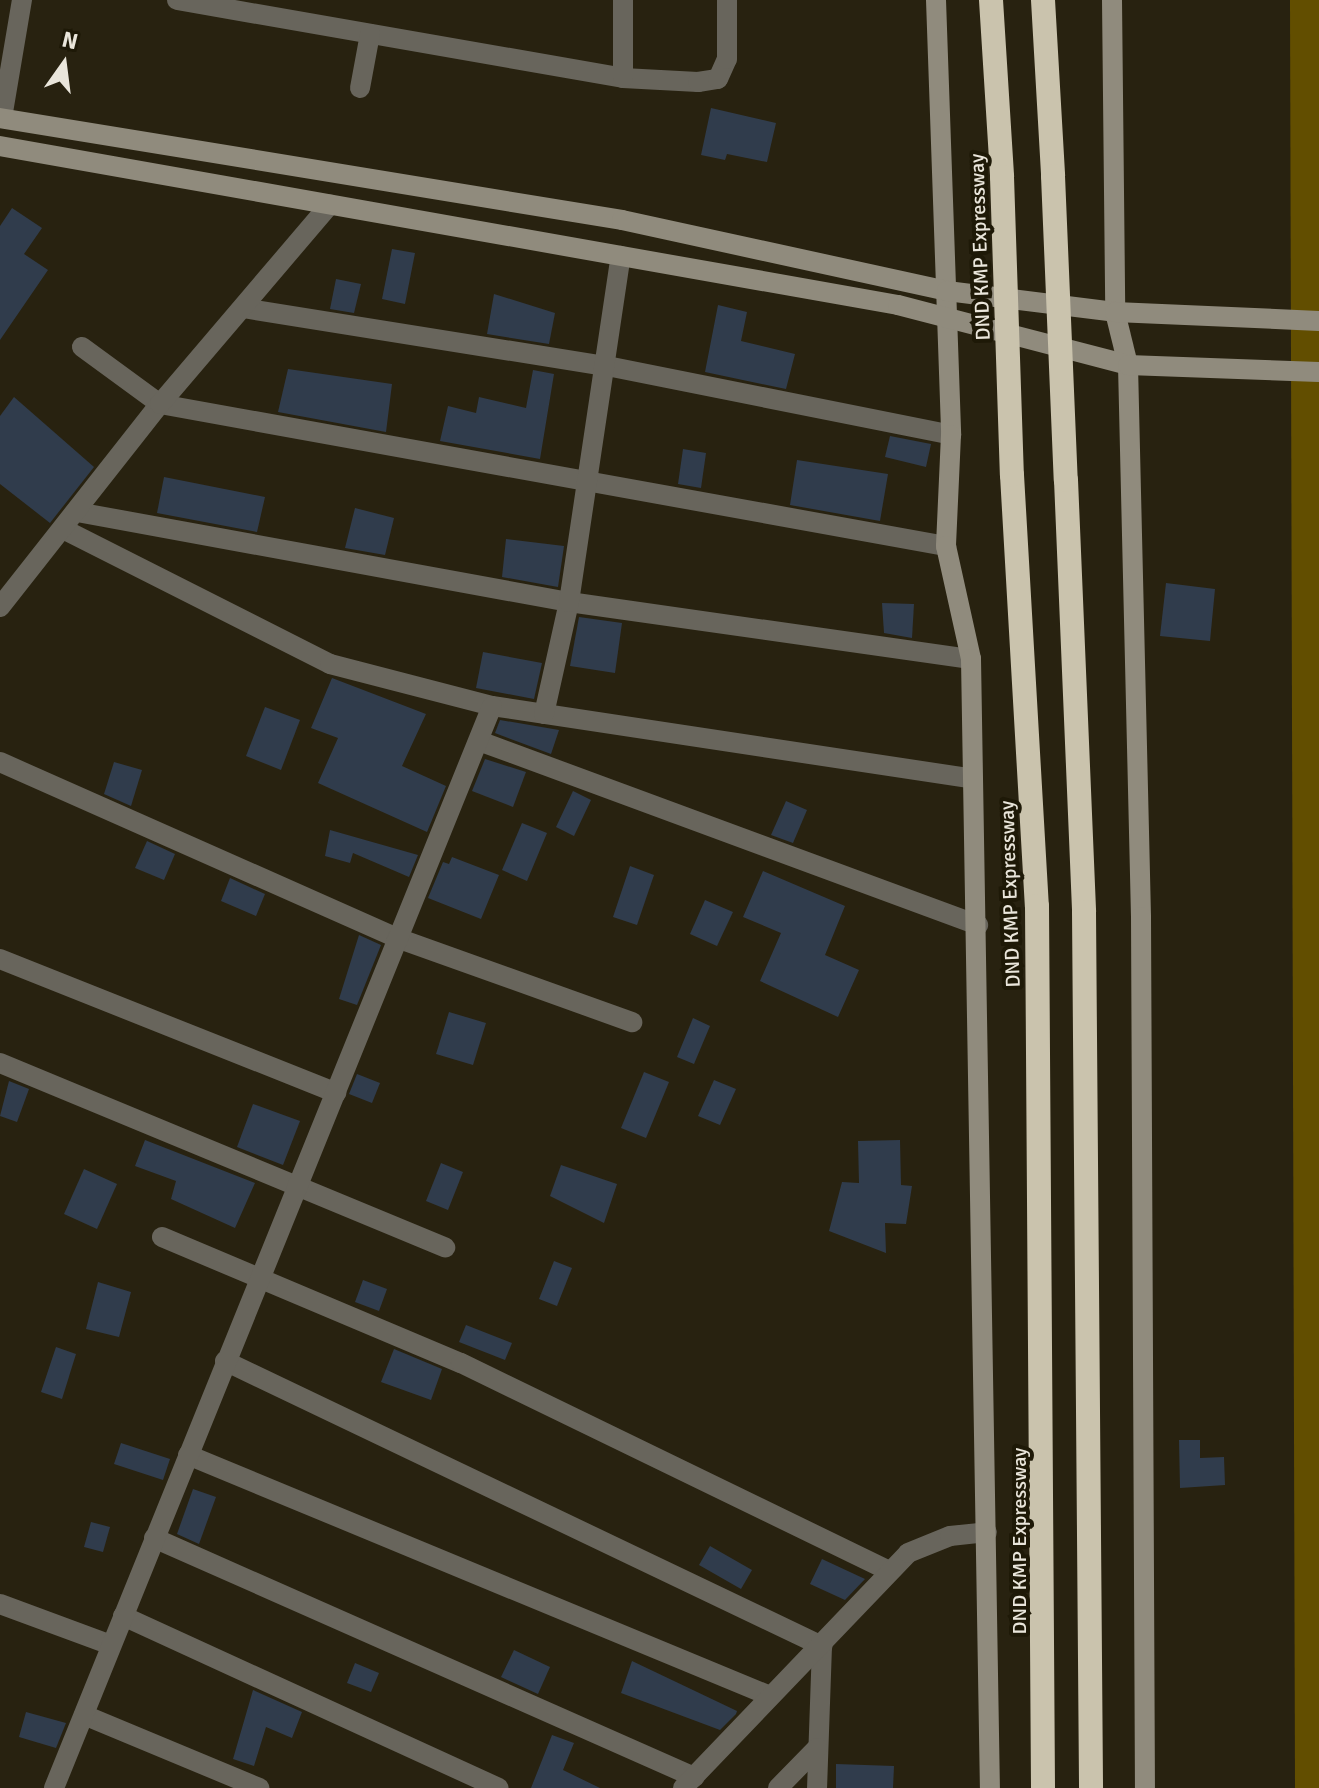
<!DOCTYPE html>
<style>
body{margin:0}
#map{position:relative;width:1319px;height:1788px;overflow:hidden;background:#282210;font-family:Signika,sans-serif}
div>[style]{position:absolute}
.water>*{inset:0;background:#624e00}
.building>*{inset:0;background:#303c4c}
.street>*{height:20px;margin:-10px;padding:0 10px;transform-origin:10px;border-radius:10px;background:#68655c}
.secondary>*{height:20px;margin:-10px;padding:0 10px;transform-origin:10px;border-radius:10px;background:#908b7d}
.highway>*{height:24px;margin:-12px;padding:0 12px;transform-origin:12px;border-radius:12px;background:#cac3ad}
.highway-bridge>*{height:24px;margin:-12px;padding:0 12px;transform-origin:12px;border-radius:12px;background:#cac3ad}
span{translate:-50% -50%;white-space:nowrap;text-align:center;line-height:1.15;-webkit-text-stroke:8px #1e1907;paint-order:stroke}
.street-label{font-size:20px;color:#eae6db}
.north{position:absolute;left:24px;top:24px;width:80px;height:80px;-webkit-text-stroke:6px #1e1907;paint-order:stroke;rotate:14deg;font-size:22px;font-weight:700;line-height:32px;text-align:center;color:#eae6db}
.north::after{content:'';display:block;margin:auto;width:28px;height:36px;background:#eae6db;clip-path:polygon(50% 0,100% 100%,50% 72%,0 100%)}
</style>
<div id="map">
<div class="water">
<div style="clip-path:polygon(1290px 0,1319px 0,1319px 1788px,1295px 1788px)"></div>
</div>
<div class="building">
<div style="clip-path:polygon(711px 108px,776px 123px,767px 162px,727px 154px,725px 160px,701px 155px)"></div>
<div style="clip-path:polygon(12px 208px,42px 228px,24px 254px,48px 270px,0 340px,0 226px)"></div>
<div style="clip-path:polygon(392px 249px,415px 253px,405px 304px,382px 299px)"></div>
<div style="clip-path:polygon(336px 279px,361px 284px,354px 313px,330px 309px)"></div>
<div style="clip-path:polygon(494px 294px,555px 313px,549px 344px,487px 334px)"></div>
<div style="clip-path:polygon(718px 305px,747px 312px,741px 341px,795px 354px,786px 389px,705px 372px)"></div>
<div style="clip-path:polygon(288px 369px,392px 384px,386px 432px,278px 412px)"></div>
<div style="clip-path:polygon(533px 370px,554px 374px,540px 459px,440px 441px,448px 406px,476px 413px,479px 397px,526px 408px)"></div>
<div style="clip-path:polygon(14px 397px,94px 467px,50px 523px,0 484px,0 416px)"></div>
<div style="clip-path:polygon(890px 436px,931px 444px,926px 467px,885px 457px)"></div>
<div style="clip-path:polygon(683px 449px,706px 453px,701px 488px,678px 484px)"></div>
<div style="clip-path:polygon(797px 460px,888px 474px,880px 521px,790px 505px)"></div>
<div style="clip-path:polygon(164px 477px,265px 497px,257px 532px,157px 513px)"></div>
<div style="clip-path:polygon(355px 508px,394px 518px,385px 555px,345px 548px)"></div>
<div style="clip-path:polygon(506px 539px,564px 546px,558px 587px,502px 577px)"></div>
<div style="clip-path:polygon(1166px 583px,1215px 589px,1210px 641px,1160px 636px)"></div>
<div style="clip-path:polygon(882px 603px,914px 604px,912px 638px,884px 633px)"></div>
<div style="clip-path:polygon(579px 617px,622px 623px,615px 673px,570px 666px)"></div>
<div style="clip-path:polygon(483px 652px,542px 663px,534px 699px,476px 688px)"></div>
<div style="clip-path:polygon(332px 678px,426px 714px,402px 766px,446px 786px,427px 832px,318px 783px,338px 738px,311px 728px)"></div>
<div style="clip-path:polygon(265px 707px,300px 720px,281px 770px,246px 756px)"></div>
<div style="clip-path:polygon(500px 720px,559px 730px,551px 754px,495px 733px)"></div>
<div style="clip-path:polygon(485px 759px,526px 772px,513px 807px,472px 791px)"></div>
<div style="clip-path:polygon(114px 762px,142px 770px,131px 806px,104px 794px)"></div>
<div style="clip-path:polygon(573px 791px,591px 800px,574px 836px,556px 827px)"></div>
<div style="clip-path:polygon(786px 801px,807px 810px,793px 843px,771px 835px)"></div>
<div style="clip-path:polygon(522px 823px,547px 833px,527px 881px,502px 870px)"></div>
<div style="clip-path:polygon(330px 830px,418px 855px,409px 877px,353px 853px,350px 863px,325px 856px)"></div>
<div style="clip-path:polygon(147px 841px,175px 854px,164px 880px,135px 868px)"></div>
<div style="clip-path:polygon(452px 857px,499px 875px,481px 919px,428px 898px,443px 862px,449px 864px)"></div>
<div style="clip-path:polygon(630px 866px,654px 875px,637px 925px,613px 917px)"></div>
<div style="clip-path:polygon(763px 871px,845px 906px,825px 955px,859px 970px,838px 1017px,760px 981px,781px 933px,743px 917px)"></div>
<div style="clip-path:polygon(230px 878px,265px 894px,256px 916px,221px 901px)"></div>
<div style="clip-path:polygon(705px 900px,733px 912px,717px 946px,690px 934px)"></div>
<div style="clip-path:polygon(359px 935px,381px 945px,357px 1005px,339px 999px)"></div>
<div style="clip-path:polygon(449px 1012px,486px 1023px,473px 1065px,436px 1054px)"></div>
<div style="clip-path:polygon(693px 1018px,710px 1026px,694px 1064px,677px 1057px)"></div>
<div style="clip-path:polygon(644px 1072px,669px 1082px,646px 1138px,621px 1128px)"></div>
<div style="clip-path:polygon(357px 1074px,380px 1083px,372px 1103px,349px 1094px)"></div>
<div style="clip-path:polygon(714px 1080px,736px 1089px,720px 1125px,698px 1116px)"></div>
<div style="clip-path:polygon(9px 1081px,29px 1089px,17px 1122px,0 1116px)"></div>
<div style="clip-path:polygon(253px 1104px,300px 1121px,283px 1165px,237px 1147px)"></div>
<div style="clip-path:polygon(145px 1140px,255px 1183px,235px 1228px,171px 1199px,176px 1181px,135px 1166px)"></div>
<div style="clip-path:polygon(900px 1140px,901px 1185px,912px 1186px,906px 1224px,885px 1223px,886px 1253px,829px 1231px,842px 1182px,859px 1183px,858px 1141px)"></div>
<div style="clip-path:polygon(441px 1163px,463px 1172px,448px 1210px,426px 1201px)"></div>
<div style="clip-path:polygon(561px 1165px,617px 1184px,604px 1223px,550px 1196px)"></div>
<div style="clip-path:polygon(84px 1169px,117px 1184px,97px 1229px,64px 1214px)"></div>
<div style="clip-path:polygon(554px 1261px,572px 1268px,557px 1306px,539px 1299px)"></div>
<div style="clip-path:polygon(363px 1280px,387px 1289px,379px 1311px,355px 1302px)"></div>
<div style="clip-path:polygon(98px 1282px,131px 1292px,119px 1337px,86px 1329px)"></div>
<div style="clip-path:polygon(466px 1325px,512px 1343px,505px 1360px,459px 1342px)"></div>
<div style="clip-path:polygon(56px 1347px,76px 1354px,62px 1399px,41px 1392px)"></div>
<div style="clip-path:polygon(394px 1349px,442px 1369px,431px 1400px,381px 1382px)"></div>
<div style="clip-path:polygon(1179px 1440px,1200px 1440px,1200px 1458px,1224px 1457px,1225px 1485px,1180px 1488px)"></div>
<div style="clip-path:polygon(121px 1443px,170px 1459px,163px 1480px,114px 1464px)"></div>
<div style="clip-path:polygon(193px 1489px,216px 1497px,199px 1544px,177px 1534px)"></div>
<div style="clip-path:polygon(91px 1522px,110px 1527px,103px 1552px,84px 1547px)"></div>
<div style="clip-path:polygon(710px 1546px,752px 1570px,741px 1589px,699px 1565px)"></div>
<div style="clip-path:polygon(822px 1559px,865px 1579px,845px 1600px,810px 1584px)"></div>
<div style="clip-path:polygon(514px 1650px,550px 1667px,538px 1694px,501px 1677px)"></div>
<div style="clip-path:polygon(632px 1661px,737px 1711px,736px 1714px,720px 1730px,621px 1693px)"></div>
<div style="clip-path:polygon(355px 1663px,379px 1673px,371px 1692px,347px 1683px)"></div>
<div style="clip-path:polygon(253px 1690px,302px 1712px,292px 1738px,266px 1727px,254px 1766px,233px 1759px)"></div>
<div style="clip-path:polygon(26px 1712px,66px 1723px,56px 1748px,19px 1737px)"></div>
<div style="clip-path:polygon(552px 1735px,574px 1743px,563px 1770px,600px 1788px,531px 1788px)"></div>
<div style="clip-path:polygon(836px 1764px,894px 1766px,893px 1788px,836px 1788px)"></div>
</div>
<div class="street">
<div style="left:177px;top:0;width:453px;rotate:9.9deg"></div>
<div style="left:623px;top:78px;width:75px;rotate:3.1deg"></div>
<div style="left:698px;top:82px;width:20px;rotate:-9deg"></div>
<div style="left:718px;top:79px;width:22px;rotate:-66deg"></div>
<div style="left:727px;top:59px;width:59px;rotate:-90deg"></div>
<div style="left:623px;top:0;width:78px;rotate:90deg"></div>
<div style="left:360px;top:88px;width:55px;rotate:-79.5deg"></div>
<div style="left:2px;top:118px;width:120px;rotate:-80.4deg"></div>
<div style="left:243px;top:308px;width:369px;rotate:9.1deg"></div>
<div style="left:607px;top:366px;width:351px;rotate:11.3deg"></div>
<div style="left:82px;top:347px;width:97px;rotate:36.2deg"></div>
<div style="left:160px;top:404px;width:799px;rotate:10.24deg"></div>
<div style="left:77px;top:512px;width:500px;rotate:10.37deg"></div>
<div style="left:569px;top:602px;width:406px;rotate:8.1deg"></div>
<div style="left:63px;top:529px;width:299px;rotate:26.8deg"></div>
<div style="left:330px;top:664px;width:167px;rotate:14.5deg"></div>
<div style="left:492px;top:706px;width:486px;rotate:8.6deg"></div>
<div style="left:0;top:607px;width:258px;rotate:-51.8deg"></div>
<div style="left:160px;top:404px;width:262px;rotate:-49.6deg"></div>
<div style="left:544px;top:714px;width:115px;rotate:-77.4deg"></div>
<div style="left:569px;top:602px;width:350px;rotate:-81.5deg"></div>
<div style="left:479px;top:741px;width:532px;rotate:20.24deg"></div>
<div style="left:0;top:762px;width:434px;rotate:23.9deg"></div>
<div style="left:397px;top:938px;width:250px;rotate:19.7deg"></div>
<div style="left:0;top:959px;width:362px;rotate:21.7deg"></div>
<div style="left:0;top:1063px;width:482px;rotate:22.5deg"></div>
<div style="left:162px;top:1237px;width:324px;rotate:22.9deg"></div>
<div style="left:461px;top:1363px;width:475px;rotate:25.9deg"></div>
<div style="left:225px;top:1361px;width:662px;rotate:25.52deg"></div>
<div style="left:822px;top:1646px;width:142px;rotate:92deg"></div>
<div style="left:188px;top:1455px;width:630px;rotate:22.49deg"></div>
<div style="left:154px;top:1538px;width:591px;rotate:23.87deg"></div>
<div style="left:0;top:1604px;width:118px;rotate:20.3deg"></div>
<div style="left:123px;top:1616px;width:413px;rotate:24.6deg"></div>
<div style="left:84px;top:1715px;width:190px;rotate:22.6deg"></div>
<div style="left:54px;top:1788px;width:1167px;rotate:-67.96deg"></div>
<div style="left:683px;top:1788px;width:325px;rotate:-46.2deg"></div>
<div style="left:908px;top:1553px;width:45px;rotate:-22deg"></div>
<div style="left:950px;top:1536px;width:37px;rotate:-6deg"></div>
<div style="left:778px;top:1788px;width:56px;rotate:-45.7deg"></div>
</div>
<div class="secondary">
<div style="left:936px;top:0;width:435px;rotate:88deg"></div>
<div style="left:951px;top:435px;width:111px;rotate:92.6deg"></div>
<div style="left:946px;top:546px;width:116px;rotate:77.5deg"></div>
<div style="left:971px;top:659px;width:1129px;rotate:89.04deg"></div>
<div style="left:1112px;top:0;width:312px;rotate:89.4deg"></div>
<div style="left:1115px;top:312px;width:55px;rotate:76.2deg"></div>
<div style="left:1128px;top:365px;width:552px;rotate:88.65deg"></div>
<div style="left:1141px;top:917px;width:871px;rotate:89.74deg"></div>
<div style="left:0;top:118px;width:630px;rotate:9.31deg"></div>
<div style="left:622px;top:220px;width:333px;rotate:12.3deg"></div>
<div style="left:947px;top:291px;width:169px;rotate:7.1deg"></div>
<div style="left:1115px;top:312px;width:204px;rotate:2.5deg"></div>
<div style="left:0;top:146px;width:912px;rotate:10.04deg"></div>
<div style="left:898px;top:305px;width:238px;rotate:14.6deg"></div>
<div style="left:1128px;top:365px;width:191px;rotate:2.1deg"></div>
</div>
<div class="highway">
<div style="left:991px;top:0;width:177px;rotate:86.4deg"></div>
<div style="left:1043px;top:0;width:176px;rotate:86.7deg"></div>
<div style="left:1012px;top:475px;width:432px;rotate:86.7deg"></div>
<div style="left:1037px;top:906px;width:882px;rotate:89.61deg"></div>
<div style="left:1066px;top:480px;width:432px;rotate:87.6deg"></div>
<div style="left:1084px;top:912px;width:876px;rotate:89.54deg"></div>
</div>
<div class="highway-bridge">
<div style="left:1053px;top:176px;width:304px;rotate:87.6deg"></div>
<div style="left:1002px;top:177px;width:298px;rotate:88.1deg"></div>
</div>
<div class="street-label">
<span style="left:980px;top:247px;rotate:-92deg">DND KMP Expressway</span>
<span style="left:1010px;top:894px;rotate:-92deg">DND KMP Expressway</span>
<span style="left:1019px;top:1541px;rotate:-90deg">DND KMP Expressway</span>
</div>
<div class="north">N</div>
</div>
